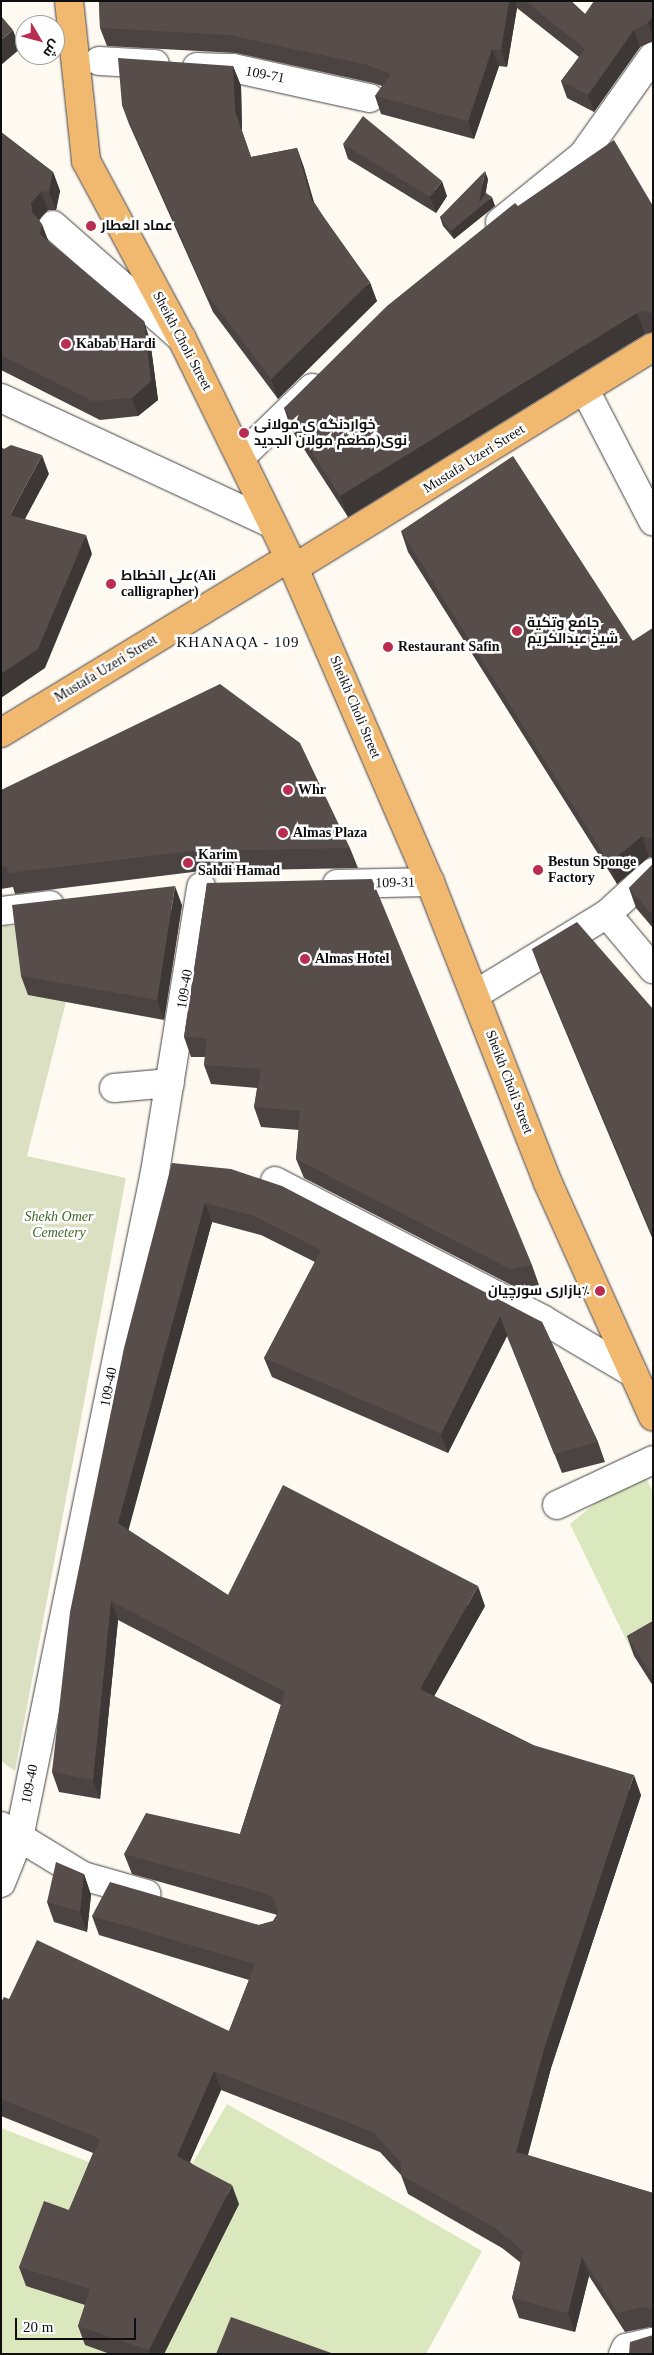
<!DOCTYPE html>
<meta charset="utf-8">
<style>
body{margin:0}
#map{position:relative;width:654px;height:2355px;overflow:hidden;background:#fefaf2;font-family:"Times New Roman",Cairo,serif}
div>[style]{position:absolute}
.green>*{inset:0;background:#dbe8bd}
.cemetery>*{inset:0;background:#dce0c3}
.roads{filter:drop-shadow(0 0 1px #424242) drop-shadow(0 0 1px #424242)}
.minor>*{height:28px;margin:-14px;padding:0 14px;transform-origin:14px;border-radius:14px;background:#fff}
.major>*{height:28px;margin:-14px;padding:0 14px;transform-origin:14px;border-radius:14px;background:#f1b86f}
.wall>*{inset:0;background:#4b4341}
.shaded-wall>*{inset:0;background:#3d3735}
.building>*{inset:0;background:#574e4c}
.dots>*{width:14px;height:14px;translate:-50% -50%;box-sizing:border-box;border:2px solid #fff;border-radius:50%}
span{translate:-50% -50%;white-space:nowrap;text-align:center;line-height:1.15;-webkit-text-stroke:5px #fff;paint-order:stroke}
.street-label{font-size:14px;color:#0f0f0f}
.poi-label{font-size:14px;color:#0f0f0f;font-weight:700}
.left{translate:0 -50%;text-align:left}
.right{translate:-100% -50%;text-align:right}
.park-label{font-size:14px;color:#3d6422;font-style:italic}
.neighbourhood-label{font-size:15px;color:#0f0f0f;letter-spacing:1px}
.frame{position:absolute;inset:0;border:2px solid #0f0f0f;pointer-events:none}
.north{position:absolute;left:15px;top:15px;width:50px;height:50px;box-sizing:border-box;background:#fff;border:1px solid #9f9f9f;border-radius:50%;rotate:127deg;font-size:14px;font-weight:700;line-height:20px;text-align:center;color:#0f0f0f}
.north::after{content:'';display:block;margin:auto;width:18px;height:22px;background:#b92e50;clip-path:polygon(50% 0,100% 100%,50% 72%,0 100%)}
.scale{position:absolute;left:15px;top:2318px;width:121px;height:22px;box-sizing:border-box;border:2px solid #0f0f0f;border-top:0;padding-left:6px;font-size:15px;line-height:18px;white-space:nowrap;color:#0f0f0f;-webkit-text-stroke:4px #fff;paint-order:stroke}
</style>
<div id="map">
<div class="green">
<div style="clip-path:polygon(640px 1466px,653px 1492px,653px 1645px,634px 1656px,570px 1524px)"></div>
<div style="clip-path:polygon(227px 2104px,482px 2251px,426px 2354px,1px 2354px,1px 2128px,174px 2195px)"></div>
</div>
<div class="cemetery">
<div style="clip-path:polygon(1px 926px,19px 926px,66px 1002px,27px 1156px,126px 1178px,15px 1771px,1px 1761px)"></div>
</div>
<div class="roads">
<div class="minor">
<div style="left:99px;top:61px;width:56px;rotate:3.1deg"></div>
<div style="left:197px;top:67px;width:36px;rotate:2deg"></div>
<div style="left:233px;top:68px;width:140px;rotate:12.4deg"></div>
<div style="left:500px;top:222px;width:107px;rotate:-38.9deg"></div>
<div style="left:583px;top:155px;width:121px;rotate:-54.7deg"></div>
<div style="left:53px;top:225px;width:171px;rotate:41.4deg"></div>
<div style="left:585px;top:390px;width:148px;rotate:62.6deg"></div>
<div style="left:1px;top:398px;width:297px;rotate:24.9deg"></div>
<div style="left:241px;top:457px;width:99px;rotate:-44.2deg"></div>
<div style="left:337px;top:884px;width:93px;rotate:-1.2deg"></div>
<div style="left:1px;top:911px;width:49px;rotate:-7deg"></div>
<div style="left:607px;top:914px;width:72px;rotate:50.1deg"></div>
<div style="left:476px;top:994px;width:153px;rotate:-31.4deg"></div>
<div style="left:607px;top:914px;width:62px;rotate:-42.4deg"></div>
<div style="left:114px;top:1088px;width:56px;rotate:-5.1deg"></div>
<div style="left:275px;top:1181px;width:301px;rotate:27.3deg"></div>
<div style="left:542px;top:1319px;width:106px;rotate:30.7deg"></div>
<div style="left:557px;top:1505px;width:106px;rotate:-25.1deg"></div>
<div style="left:1px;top:1826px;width:96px;rotate:31.4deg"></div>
<div style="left:83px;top:1876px;width:66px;rotate:15.9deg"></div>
<div style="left:1px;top:1883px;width:48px;rotate:-68.2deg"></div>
<div style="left:19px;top:1838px;width:680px;rotate:-78.46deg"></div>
<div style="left:155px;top:1172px;width:289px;rotate:-80.8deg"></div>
<div style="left:623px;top:2354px;width:7px;rotate:-63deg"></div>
<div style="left:626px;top:2348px;width:28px;rotate:-13deg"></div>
</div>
<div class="major">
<div style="left:69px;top:1px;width:161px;rotate:83.9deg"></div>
<div style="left:86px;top:161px;width:202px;rotate:61.7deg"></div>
<div style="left:182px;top:339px;width:255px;rotate:63.9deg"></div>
<div style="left:294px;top:568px;width:342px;rotate:66.6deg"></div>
<div style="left:430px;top:882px;width:323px;rotate:68.6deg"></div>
<div style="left:548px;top:1183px;width:256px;rotate:65.8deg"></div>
<div style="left:294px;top:568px;width:422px;rotate:-31.6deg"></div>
<div style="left:1px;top:733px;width:337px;rotate:-31.3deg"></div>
</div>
</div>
<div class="wall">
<div style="clip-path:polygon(99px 1px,571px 1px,585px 14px,653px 1px,653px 41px,640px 47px,594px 112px,567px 98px,561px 81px,579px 57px,517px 8px,507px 67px,499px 66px,474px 139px,381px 114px,375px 96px,382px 86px,373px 83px,236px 53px,107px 46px,100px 28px)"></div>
<div style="clip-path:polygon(233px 66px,241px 86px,242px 131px,251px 157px,297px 148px,304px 168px,314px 202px,377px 301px,278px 399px,213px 312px,129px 124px,122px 105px)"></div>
<div style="clip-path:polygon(1px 132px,53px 172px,60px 191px,56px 210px,48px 210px,39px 220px,49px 242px,150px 340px,158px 400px,138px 416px,100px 420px,1px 370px)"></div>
<div style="clip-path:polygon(343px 144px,447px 196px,436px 213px,348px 159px)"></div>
<div style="clip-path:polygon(488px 179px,485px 195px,495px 206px,454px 239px,443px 226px,440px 217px)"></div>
<div style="clip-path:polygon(518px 206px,653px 206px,653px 332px,645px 334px,348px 517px,291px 429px,284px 408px)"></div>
<div style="clip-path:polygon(401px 531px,633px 641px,653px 628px,653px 858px,649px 857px,617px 884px,408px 552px)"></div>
<div style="clip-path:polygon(1px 790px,350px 848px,358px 868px,201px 871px,15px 894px,13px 887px,1px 889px)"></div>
<div style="clip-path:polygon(653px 864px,653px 928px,636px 908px,629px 888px)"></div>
<div style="clip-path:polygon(207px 883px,532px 1265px,539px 1285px,517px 1288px,304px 1178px,296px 1159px,299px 1130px,261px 1127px,254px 1107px,257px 1088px,211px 1084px,204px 1065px,205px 1057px,191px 1057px,184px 1037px)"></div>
<div style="clip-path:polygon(182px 905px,164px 1020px,28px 995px,21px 976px)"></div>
<div style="clip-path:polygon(532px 949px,653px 1009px,653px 1240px,541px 973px)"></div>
<div style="clip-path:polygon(172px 1163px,542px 1322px,598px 1442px,605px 1462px,562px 1473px,507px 1336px,448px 1453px,272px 1377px,264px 1358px,315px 1262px,261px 1235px,212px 1222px,128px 1530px,228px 1595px,485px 1606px,434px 1696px,533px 1745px,641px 1795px,551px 2068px,528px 2155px,653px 2193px,653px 2328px,650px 2327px,625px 2332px,589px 2276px,575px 2332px,519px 2318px,512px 2298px,521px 2263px,502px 2248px,408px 2194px,401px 2175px,380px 2152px,221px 2090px,190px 2162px,239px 2204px,164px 2354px,110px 2354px,85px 2345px,78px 2326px,85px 2305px,26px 2286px,19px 2267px,69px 2210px,93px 2153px,1px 2116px,1px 2002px,9px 1999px,229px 2031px,249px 1980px,99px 1935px,92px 1916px,259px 1925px,273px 1921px,277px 1915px,274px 1914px,132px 1874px,124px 1854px,240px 1834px,281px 1705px,118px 1620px,100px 1799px,59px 1792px,52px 1772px)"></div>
<div style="clip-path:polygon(653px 1621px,653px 1686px,634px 1656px,627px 1636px)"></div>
<div style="clip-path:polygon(84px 1874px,91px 1895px,87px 1932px,54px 1922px,47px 1902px)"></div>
</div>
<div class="shaded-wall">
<div style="clip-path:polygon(509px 1px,515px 1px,517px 8px,507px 67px,501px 50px)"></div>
<div style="clip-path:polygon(653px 16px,653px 37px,648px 23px)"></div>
<div style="clip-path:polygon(13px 30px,20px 49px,1px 65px,1px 40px)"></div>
<div style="clip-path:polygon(634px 30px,640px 47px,594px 112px,588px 95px)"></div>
<div style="clip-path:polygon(492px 49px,499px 66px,474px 139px,468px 121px)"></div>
<div style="clip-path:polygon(233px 66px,241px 86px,242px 131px,258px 176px,235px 111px)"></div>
<div style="clip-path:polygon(297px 148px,304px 168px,318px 218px,311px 199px)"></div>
<div style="clip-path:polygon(485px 171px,488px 179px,484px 204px,492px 197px,495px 206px,454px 239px,451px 231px,479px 203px)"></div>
<div style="clip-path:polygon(53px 172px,60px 191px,56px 210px,49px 191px)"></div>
<div style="clip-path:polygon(442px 181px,447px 196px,436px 213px,430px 197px)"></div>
<div style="clip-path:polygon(41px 192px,48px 210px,38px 221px,32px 212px,31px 203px)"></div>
<div style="clip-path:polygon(42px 224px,49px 243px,40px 234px)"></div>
<div style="clip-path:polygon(370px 282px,377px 301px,278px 399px,271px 379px)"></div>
<div style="clip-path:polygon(637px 313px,645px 334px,348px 517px,340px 496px)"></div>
<div style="clip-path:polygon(144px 321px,150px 340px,158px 400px,138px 416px,132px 398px)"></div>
<div style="clip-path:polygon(42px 455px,49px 474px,17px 534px,10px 515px)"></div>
<div style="clip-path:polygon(86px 535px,92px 554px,45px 668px,1px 698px,1px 674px)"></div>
<div style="clip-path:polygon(642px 836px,649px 857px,617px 884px,609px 863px)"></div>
<div style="clip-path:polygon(175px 886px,182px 905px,164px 1020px,157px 1000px)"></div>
<div style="clip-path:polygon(205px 1203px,212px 1222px,125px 1543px,118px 1523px)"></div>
<div style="clip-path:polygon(500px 1316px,507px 1336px,448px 1453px,441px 1434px)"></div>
<div style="clip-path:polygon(478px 1586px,485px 1606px,427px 1709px,420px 1689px)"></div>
<div style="clip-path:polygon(111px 1601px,118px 1620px,100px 1799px,93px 1780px)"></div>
<div style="clip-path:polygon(634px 1775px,641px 1795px,551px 2068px,523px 2172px,516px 2152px,544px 2049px)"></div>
<div style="clip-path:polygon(84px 1874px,91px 1895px,87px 1932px,80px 1912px)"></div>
<div style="clip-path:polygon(214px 2071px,221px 2090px,184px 2175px,177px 2156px)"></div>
<div style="clip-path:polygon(232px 2185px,239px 2204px,164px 2354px,151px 2354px,149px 2350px)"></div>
<div style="clip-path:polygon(582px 2257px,589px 2276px,575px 2332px,568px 2313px)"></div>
</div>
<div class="building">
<div style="clip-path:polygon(99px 1px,509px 1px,501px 50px,492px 49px,468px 121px,375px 96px,391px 74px,367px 65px,230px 35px,100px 28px)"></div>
<div style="clip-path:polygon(525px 1px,571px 1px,585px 14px,594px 1px,653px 1px,653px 16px,648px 23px,634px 30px,588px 95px,561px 81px,585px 49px)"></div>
<div style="clip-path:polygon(1px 16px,13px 30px,1px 40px)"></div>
<div style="clip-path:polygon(118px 58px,233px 66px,235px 111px,251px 157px,297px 148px,311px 199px,370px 282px,271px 379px,206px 293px,122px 105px)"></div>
<div style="clip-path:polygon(363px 116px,442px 181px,430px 197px,343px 144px)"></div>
<div style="clip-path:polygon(1px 132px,53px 172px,49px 191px,41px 192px,31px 203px,32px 212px,42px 224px,40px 234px,144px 321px,151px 381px,132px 398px,93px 401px,1px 355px)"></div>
<div style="clip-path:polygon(614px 140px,653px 206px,653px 314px,645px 311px,637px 313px,340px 496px,284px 408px,387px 306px,515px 203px,518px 206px)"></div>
<div style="clip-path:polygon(485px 171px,479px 203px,486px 193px,492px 197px,451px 231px,440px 217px)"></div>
<div style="clip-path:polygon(11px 445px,42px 455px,10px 515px,86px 535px,38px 649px,1px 674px,1px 447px,4px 449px)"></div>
<div style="clip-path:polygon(513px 456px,633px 641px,653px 628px,653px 840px,642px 836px,609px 863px,401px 531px)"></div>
<div style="clip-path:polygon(220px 684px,300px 743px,350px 848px,193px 851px,8px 873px,7px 867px,1px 867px,1px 790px)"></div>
<div style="clip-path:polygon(653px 864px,653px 916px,629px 888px)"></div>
<div style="clip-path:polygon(372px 879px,532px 1265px,510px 1269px,296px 1159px,300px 1111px,254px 1107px,261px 1069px,204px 1065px,207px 1038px,184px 1037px,207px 883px)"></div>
<div style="clip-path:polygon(175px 886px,157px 1000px,21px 976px,12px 905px)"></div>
<div style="clip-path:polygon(577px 922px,653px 1009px,653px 1236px,532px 949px)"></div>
<div style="clip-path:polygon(172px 1163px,231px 1169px,282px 1186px,542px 1322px,598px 1442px,554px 1454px,500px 1316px,441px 1434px,264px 1358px,321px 1250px,254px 1216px,205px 1203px,118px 1523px,228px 1595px,283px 1485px,478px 1586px,420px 1689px,533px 1745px,634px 1775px,544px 2049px,516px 2152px,653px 2193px,653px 2310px,643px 2307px,618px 2313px,582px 2257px,568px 2313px,512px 2298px,523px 2251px,495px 2228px,401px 2175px,401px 2163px,373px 2132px,214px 2071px,177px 2156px,232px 2185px,149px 2350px,78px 2326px,90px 2289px,19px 2267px,44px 2201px,69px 2210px,100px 2139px,1px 2099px,1px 2002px,4px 1997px,9px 1999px,37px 1940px,229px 2031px,255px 1964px,92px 1916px,110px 1882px,259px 1925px,273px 1921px,278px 1913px,274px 1899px,267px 1894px,124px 1854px,146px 1813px,240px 1834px,285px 1692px,111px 1601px,93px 1780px,52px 1772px,70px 1612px,124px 1348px)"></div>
<div style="clip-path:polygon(653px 1621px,653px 1677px,627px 1636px)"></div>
<div style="clip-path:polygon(56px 1862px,84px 1874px,80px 1912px,47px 1902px)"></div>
<div style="clip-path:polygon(231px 2317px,334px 2354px,216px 2354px)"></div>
<div style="clip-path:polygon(653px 2335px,653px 2354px,629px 2354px,630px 2342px)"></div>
</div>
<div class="dots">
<div style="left:91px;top:226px;background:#b92e50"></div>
<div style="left:66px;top:344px;background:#b92e50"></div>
<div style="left:244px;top:433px;background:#b92e50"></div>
<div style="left:111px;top:584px;background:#b92e50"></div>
<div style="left:517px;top:631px;background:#b92e50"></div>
<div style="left:388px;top:647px;background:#b92e50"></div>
<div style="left:288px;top:790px;background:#b92e50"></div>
<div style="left:283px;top:833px;background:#b92e50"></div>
<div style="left:188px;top:863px;background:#b92e50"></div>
<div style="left:538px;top:870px;background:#b92e50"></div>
<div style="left:305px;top:959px;background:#b92e50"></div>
<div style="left:600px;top:1291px;background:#b92e50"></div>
</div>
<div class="street-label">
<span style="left:265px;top:75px;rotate:11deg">109-71</span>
<span style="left:182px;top:341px;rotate:62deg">Sheikh Choli Street</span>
<span style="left:474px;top:459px;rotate:-32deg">Mustafa Uzeri Street</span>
<span style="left:106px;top:669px;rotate:-31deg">Mustafa Uzeri Street</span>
<span style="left:355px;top:707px;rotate:67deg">Sheikh Choli Street</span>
<span style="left:395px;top:883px;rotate:-1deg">109-31</span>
<span style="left:185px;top:989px;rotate:-81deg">109-40</span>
<span style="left:509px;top:1082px;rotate:69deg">Sheikh Choli Street</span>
<span style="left:109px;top:1387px;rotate:-79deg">109-40</span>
<span style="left:30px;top:1784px;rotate:-79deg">109-40</span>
</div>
<div class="poi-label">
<span class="left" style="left:101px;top:226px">عماد العطار</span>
<span class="left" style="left:76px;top:344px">Kabab Hardi</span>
<span class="left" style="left:254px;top:433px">خواردنگه ی مولانی<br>نوی(مطعم مولان الجديد</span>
<span class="left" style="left:121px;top:584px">علي الخطاط(Ali<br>calligrapher)</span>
<span class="left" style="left:527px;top:631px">جامع وتكية<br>شيخ عبدالكريم</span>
<span class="left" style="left:398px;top:647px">Restaurant Safin</span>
<span class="left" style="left:298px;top:790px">Whr</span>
<span class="left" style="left:293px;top:833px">Almas Plaza</span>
<span class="left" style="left:198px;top:863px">Karim<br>Sahdi Hamad</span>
<span class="left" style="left:548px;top:870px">Bestun Sponge<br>Factory</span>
<span class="left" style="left:315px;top:959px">Almas Hotel</span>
<span class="right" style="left:590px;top:1291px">بازاری سورچیان٪</span>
</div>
<div class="park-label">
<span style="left:59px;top:1225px">Shekh Omer<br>Cemetery</span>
</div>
<div class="neighbourhood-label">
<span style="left:238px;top:643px">KHANAQA - 109</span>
</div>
<div class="frame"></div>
<div class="north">ش</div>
<div class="scale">20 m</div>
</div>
